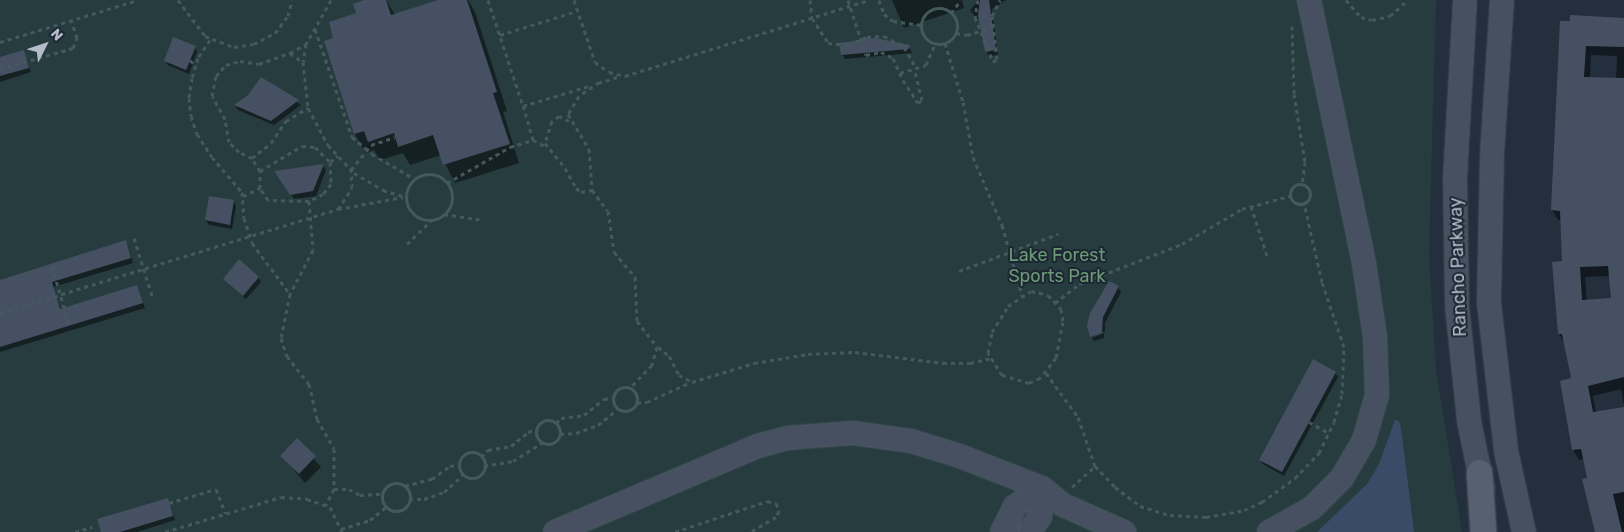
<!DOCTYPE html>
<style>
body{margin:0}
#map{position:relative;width:1624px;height:532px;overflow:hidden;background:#242f3e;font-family:Rubik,sans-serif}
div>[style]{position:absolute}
.green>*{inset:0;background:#263c3f}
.water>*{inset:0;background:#394c67}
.shadow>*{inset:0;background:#0007}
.building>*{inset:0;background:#455162}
.path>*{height:3px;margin-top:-1.5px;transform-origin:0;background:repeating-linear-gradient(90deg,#44595c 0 4px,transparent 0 8px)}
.path>.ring{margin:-1.5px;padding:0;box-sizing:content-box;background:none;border:3px solid #44595c;border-radius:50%}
.roads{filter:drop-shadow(0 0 1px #565f6c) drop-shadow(0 0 1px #565f6c)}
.secondary>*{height:22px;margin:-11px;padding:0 11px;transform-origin:11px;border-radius:11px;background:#465061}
.primary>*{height:25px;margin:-12.5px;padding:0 12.5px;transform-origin:12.5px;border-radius:12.5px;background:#56606e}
span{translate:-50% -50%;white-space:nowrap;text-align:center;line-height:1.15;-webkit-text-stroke:4px #1d2633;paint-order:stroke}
.park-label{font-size:18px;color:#6b9a76}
.street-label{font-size:18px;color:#b4bcc9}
.north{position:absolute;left:20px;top:20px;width:50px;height:50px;-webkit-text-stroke:4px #1d2633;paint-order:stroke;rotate:49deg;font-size:14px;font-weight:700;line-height:20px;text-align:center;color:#b4bcc9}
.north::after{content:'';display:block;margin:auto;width:18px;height:22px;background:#b4bcc9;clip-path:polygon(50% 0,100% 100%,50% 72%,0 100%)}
</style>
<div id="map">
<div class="green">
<div style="clip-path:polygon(0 0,1436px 0,1429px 256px,1436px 370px,1462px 532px,0 532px)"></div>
</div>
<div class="water">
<div style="clip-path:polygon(1395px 420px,1399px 421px,1401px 428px,1414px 532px,1317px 532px,1367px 484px,1379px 464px)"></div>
</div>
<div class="shadow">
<div style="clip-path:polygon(369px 0,386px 0,395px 15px,442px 0,468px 0,475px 12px,507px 111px,503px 112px,519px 163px,455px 183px,441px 155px,410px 165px,403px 153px,380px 160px,374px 150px,366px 153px,355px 134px,325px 42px,335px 38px)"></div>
<div style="clip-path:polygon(892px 0,962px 0,964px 8px,904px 28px)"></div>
<div style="clip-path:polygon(979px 0,1006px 0,992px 9px,998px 55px,988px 56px,980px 18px,978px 20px,970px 10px)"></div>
<div style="clip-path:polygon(evenodd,1624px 19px,1624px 405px,1621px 389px,1593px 396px,1596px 413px,1624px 408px,1624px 532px,1596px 532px,1584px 459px,1579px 460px,1573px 450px,1573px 379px,1565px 344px,1559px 334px,1564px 262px,1562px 220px,1558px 220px,1552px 210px,1562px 22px,1624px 19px,1591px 55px,1617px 56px,1616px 79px,1590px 78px,1591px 55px,1624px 19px,1610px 276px,1612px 299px,1587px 301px,1585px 277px,1610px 276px)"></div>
<div style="clip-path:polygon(909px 46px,912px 53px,845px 59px,842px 54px)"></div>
<div style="clip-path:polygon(195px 47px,197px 52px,189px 74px,168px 65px,165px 61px)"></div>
<div style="clip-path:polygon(23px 51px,31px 72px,0 82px,0 58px)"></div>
<div style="clip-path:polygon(262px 79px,301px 105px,274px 125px,238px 110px,235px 106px,249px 96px)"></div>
<div style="clip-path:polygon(323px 166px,326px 170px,316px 196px,294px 199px,276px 172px)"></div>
<div style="clip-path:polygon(233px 201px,236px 206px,232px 229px,209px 225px,206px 220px)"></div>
<div style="clip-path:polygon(128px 246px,133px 263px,53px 287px,61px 310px,137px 287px,145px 308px,0 352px,0 281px)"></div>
<div style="clip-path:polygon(258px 277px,261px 282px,246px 299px,224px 279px)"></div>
<div style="clip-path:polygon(1118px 287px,1121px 292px,1105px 323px,1105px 331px,1091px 336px)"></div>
<div style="clip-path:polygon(1104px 333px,1104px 338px,1094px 341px,1092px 338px)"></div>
<div style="clip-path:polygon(1335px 373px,1338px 377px,1284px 476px,1263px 464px,1260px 460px)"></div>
<div style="clip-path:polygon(297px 440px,321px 467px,305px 483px,282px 456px)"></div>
<div style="clip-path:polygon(167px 499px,175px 520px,137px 532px,103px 532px)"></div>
</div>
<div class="building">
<div style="clip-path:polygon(364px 0,386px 0,391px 15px,438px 0,467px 0,497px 92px,493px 93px,510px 144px,443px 165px,433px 135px,398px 147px,394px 133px,368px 142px,364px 131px,354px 134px,324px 41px,333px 38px,329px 22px,356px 13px,353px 4px)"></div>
<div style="clip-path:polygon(980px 0,989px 0,996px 50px,985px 52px,978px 16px)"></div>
<div style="clip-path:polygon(evenodd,1570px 15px,1624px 18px,1624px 47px,1586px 46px,1584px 77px,1624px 78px,1624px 377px,1588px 386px,1593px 412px,1624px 407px,1624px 492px,1613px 494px,1622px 532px,1595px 532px,1582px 479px,1587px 478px,1581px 449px,1572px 450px,1560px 381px,1571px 378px,1562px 334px,1558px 334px,1552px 262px,1562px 261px,1560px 211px,1551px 210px,1560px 21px,1570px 21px,1570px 15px,1608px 266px,1611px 298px,1582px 300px,1580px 267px,1608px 266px)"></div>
<div style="clip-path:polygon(173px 37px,196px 46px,186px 70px,164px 61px)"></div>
<div style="clip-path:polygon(875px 38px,910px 45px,909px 49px,841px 55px,839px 43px)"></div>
<div style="clip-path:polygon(24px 50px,29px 68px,0 76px,0 57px)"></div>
<div style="clip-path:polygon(261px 77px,299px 100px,271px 121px,234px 105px,248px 95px)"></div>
<div style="clip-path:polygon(324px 164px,313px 191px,290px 195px,274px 171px)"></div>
<div style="clip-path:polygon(209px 196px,234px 200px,230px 225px,205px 220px)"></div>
<div style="clip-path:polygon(126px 240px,131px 258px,52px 282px,60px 309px,137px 285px,143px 303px,0 347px,0 280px)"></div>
<div style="clip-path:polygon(239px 259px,259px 277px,243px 296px,223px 279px)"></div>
<div style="clip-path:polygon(1109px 281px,1119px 286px,1103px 317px,1102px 333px,1090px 337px,1087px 326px,1090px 313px)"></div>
<div style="clip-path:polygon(1313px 359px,1336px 372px,1282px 472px,1259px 460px)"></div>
<div style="clip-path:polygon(297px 438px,316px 456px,299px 474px,280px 456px)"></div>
<div style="clip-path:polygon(168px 498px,173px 516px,120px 532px,101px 532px,97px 519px)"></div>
</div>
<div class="path">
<div style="left:178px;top:0;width:45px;rotate:53.1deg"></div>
<div style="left:205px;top:36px;width:31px;rotate:21deg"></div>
<div style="left:234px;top:47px;width:20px;rotate:-9deg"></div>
<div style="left:254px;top:44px;width:24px;rotate:-28deg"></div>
<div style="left:275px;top:33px;width:21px;rotate:-53deg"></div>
<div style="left:288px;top:16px;width:16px;rotate:-76deg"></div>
<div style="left:331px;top:0;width:51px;rotate:119.6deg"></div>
<div style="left:306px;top:44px;width:18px;rotate:99deg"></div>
<div style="left:303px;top:62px;width:46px;rotate:83.8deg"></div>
<div style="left:308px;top:108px;width:42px;rotate:61.6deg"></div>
<div style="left:328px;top:145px;width:38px;rotate:47deg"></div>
<div style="left:354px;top:173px;width:34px;rotate:30deg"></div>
<div style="left:383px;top:190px;width:24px;rotate:17deg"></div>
<div style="left:488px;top:0;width:112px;rotate:71.7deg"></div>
<div style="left:523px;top:106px;width:72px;rotate:-16.9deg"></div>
<div style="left:574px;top:0;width:65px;rotate:71.3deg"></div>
<div style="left:595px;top:62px;width:17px;rotate:36deg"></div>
<div style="left:609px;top:72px;width:16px;rotate:14deg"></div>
<div style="left:625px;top:76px;width:256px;rotate:-17.3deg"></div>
<div style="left:810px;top:0;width:18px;rotate:84deg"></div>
<div style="left:812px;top:18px;width:30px;rotate:57deg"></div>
<div style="left:828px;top:43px;width:20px;rotate:6deg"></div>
<div style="left:848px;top:45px;width:21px;rotate:-23deg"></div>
<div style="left:867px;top:37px;width:17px;rotate:-3deg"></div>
<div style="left:884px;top:36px;width:23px;rotate:29deg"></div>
<div style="left:904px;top:47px;width:24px;rotate:60deg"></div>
<div style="left:848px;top:0;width:58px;rotate:71.9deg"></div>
<div style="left:866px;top:55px;width:15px;rotate:-11deg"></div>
<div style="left:881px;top:52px;width:13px;rotate:27deg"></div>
<div style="left:893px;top:58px;width:24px;rotate:66deg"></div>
<div style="left:903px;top:80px;width:27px;rotate:57deg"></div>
<div style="left:918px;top:103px;width:5px;rotate:-37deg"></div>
<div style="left:922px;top:100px;width:32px;rotate:-104deg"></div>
<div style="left:879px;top:0;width:15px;rotate:70deg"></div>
<div style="left:884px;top:14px;width:11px;rotate:38deg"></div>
<div style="left:893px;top:21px;width:28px;rotate:8deg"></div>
<div style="left:978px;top:0;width:17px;rotate:100deg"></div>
<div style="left:975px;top:17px;width:48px;rotate:68.2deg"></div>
<div style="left:993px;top:62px;width:5px;rotate:-37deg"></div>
<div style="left:997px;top:59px;width:43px;rotate:-96.6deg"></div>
<div style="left:992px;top:16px;width:18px;rotate:-63deg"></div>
<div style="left:1346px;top:0;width:23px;rotate:49deg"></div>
<div style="left:1361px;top:17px;width:11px;rotate:15deg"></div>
<div style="left:1372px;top:20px;width:18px;rotate:-13deg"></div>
<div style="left:1390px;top:16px;width:24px;rotate:-42deg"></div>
<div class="ring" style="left:921px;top:8px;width:33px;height:33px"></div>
<div style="left:951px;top:13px;width:16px;rotate:-52deg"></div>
<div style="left:1292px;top:26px;width:68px;rotate:88.3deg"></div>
<div style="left:1294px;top:94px;width:69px;rotate:80.8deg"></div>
<div style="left:1305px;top:162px;width:23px;rotate:97deg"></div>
<div style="left:315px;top:29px;width:114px;rotate:71.1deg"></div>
<div style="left:352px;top:137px;width:26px;rotate:40deg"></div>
<div style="left:372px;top:154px;width:50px;rotate:30.2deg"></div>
<div style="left:956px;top:33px;width:11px;rotate:10deg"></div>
<div style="left:967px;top:35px;width:27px;rotate:-17deg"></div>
<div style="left:500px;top:35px;width:81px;rotate:-17.3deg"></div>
<div style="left:210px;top:40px;width:22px;rotate:124deg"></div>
<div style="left:198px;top:58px;width:21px;rotate:107deg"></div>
<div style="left:192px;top:78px;width:20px;rotate:99deg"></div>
<div style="left:189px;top:98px;width:18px;rotate:84deg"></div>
<div style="left:191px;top:116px;width:19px;rotate:72deg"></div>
<div style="left:197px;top:134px;width:27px;rotate:57deg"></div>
<div style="left:212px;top:157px;width:46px;rotate:49.4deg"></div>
<div style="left:242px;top:192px;width:26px;rotate:86deg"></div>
<div style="left:244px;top:218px;width:26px;rotate:72deg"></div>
<div style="left:252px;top:243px;width:64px;rotate:53.3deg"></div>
<div style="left:0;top:42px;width:144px;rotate:-16.9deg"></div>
<div style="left:945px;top:43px;width:62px;rotate:73deg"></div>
<div style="left:963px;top:102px;width:56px;rotate:79.7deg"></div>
<div style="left:973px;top:157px;width:74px;rotate:66.9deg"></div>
<div style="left:1002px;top:225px;width:73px;rotate:74.1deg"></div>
<div style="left:290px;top:53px;width:18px;rotate:-29deg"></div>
<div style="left:190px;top:60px;width:8px;rotate:45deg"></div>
<div style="left:0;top:69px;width:76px;rotate:-16deg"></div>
<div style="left:73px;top:48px;width:11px;rotate:-68deg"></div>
<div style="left:77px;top:38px;width:19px;rotate:-108deg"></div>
<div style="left:900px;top:73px;width:27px;rotate:-17deg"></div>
<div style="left:926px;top:65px;width:23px;rotate:-67deg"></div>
<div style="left:599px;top:82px;width:24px;rotate:145deg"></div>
<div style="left:579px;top:96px;width:21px;rotate:121deg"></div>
<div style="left:568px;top:114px;width:41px;rotate:59deg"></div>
<div style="left:589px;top:149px;width:41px;rotate:85.8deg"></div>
<div style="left:592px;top:190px;width:26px;rotate:53deg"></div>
<div style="left:608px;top:211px;width:41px;rotate:81.7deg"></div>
<div style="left:614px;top:252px;width:33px;rotate:50deg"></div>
<div style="left:635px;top:277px;width:44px;rotate:87.4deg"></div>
<div style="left:637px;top:321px;width:33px;rotate:52deg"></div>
<div style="left:657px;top:347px;width:19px;rotate:106deg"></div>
<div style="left:652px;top:365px;width:32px;rotate:134deg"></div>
<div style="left:598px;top:83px;width:21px;rotate:-17deg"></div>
<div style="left:569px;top:121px;width:11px;rotate:-153deg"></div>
<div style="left:559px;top:116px;width:9px;rotate:144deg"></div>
<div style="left:552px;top:121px;width:23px;rotate:108deg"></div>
<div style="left:545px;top:143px;width:32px;rotate:51deg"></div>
<div style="left:565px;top:168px;width:23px;rotate:61deg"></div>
<div style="left:576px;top:188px;width:6px;rotate:39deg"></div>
<div style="left:581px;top:192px;width:11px;rotate:-10deg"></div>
<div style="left:533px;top:140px;width:13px;rotate:27deg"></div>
<div style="left:252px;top:158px;width:14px;rotate:-155deg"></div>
<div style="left:239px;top:152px;width:14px;rotate:-135deg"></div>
<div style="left:229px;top:142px;width:23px;rotate:-100deg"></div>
<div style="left:225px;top:119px;width:26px;rotate:-119deg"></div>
<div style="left:212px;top:96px;width:20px;rotate:-79deg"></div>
<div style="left:216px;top:76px;width:15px;rotate:-48deg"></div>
<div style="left:226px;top:65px;width:15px;rotate:-16deg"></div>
<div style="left:240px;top:61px;width:19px;rotate:9deg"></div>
<div style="left:259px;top:64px;width:33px;rotate:-20deg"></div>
<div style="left:290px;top:53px;width:16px;rotate:35deg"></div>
<div style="left:330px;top:162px;width:10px;rotate:-37deg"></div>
<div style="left:260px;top:171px;width:15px;rotate:-122deg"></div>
<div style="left:252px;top:158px;width:24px;rotate:-38deg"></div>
<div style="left:271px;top:143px;width:27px;rotate:-56deg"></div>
<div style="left:286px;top:121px;width:26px;rotate:-31deg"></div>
<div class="ring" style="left:406px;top:174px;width:43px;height:43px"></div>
<div style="left:447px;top:183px;width:73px;rotate:-29.7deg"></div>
<div style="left:510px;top:147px;width:24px;rotate:-17deg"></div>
<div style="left:533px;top:140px;width:35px;rotate:-106deg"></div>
<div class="ring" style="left:1290px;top:184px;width:17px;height:17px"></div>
<div style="left:243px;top:196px;width:19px;rotate:-25deg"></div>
<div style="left:309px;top:201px;width:41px;rotate:-178.6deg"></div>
<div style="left:268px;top:200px;width:14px;rotate:-124deg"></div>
<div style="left:260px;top:188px;width:17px;rotate:-90deg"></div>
<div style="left:260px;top:171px;width:49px;rotate:-30.8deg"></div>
<div style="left:302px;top:146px;width:13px;rotate:4deg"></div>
<div style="left:315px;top:147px;width:21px;rotate:45deg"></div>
<div style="left:330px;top:162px;width:22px;rotate:87deg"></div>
<div style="left:331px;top:184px;width:13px;rotate:129deg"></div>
<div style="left:323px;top:194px;width:16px;rotate:153deg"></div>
<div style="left:309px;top:201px;width:49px;rotate:85.3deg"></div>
<div style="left:313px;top:250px;width:50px;rotate:117.6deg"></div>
<div style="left:290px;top:294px;width:45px;rotate:101.6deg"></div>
<div style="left:281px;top:338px;width:19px;rotate:72deg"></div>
<div style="left:287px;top:356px;width:36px;rotate:52deg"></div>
<div style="left:309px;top:384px;width:36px;rotate:77deg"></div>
<div style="left:317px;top:419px;width:34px;rotate:60deg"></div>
<div style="left:334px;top:449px;width:40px;rotate:90deg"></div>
<div style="left:334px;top:489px;width:18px;rotate:117deg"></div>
<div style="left:1251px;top:206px;width:56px;rotate:72.2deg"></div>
<div style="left:338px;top:209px;width:66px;rotate:-10.5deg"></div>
<div style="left:444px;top:214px;width:37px;rotate:9deg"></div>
<div style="left:134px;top:238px;width:64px;rotate:72.7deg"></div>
<div style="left:407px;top:244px;width:36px;rotate:-44deg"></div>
<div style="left:52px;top:266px;width:60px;rotate:73.7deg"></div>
<div style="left:959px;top:271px;width:106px;rotate:-20.5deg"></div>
<div style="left:1031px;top:291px;width:17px;rotate:13deg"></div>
<div style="left:1048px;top:295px;width:19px;rotate:47deg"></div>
<div style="left:1061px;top:309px;width:13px;rotate:81deg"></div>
<div style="left:1063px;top:322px;width:37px;rotate:101deg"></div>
<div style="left:1056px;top:358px;width:26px;rotate:129deg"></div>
<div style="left:1040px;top:378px;width:12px;rotate:156deg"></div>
<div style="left:1029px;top:383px;width:28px;rotate:-163deg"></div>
<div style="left:1002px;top:375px;width:26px;rotate:-122deg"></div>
<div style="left:988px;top:353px;width:21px;rotate:-79deg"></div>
<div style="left:992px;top:332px;width:31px;rotate:-58deg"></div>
<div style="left:1008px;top:306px;width:27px;rotate:-33deg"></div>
<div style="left:1055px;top:303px;width:31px;rotate:-38deg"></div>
<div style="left:1079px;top:284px;width:110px;rotate:-21.2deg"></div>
<div style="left:1182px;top:244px;width:69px;rotate:-30.3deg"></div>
<div style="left:1242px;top:209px;width:50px;rotate:-15.2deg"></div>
<div style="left:0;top:313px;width:354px;rotate:-17.1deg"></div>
<div style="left:338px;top:209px;width:25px;rotate:-56deg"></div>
<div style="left:352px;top:188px;width:18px;rotate:-93deg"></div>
<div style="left:351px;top:170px;width:32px;rotate:-51deg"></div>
<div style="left:371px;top:145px;width:25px;rotate:-18deg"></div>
<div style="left:658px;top:347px;width:14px;rotate:39deg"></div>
<div style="left:669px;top:356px;width:21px;rotate:62deg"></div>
<div style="left:679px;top:375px;width:15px;rotate:28deg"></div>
<div style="left:692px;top:382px;width:65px;rotate:-17deg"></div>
<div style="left:754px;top:363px;width:55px;rotate:-9.5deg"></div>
<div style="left:808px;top:354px;width:47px;rotate:-2.4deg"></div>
<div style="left:855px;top:352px;width:89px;rotate:7.1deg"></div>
<div style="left:943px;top:363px;width:27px"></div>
<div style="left:970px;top:363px;width:22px;rotate:-13deg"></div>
<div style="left:1046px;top:373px;width:54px;rotate:54deg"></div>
<div style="left:1078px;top:417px;width:52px;rotate:70.9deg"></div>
<div style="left:1095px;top:466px;width:29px;rotate:46deg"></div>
<div style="left:1115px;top:487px;width:31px;rotate:37deg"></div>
<div style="left:1140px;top:506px;width:31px;rotate:17deg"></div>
<div style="left:1170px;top:515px;width:36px;rotate:3deg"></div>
<div style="left:1206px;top:517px;width:39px;rotate:-10deg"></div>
<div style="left:1244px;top:510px;width:20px;rotate:-24deg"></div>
<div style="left:1262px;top:502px;width:41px;rotate:-36deg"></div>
<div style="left:1295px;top:478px;width:35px;rotate:-46deg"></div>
<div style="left:1319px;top:453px;width:34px;rotate:-64deg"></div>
<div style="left:1334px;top:422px;width:29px;rotate:-74deg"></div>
<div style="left:1342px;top:394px;width:47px;rotate:-87.6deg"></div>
<div style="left:1344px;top:347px;width:69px;rotate:-108.7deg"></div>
<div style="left:1322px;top:282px;width:81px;rotate:-102.8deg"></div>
<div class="ring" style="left:613px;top:387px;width:21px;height:21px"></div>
<div style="left:637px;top:403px;width:10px;rotate:-6deg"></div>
<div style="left:647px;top:402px;width:48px;rotate:-24.4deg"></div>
<div class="ring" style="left:536px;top:420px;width:21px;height:21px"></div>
<div style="left:1309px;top:422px;width:23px;rotate:29deg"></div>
<div style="left:556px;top:423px;width:7px;rotate:-45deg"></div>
<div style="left:561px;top:418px;width:23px;rotate:-7deg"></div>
<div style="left:584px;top:415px;width:26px;rotate:-39deg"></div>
<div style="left:604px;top:399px;width:8px;rotate:-7deg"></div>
<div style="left:560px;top:434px;width:16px;rotate:-4deg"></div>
<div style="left:576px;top:433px;width:23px;rotate:-20deg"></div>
<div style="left:598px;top:425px;width:26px;rotate:-39deg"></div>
<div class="ring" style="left:459px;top:452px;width:23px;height:23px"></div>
<div style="left:481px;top:457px;width:10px;rotate:-45deg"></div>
<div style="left:488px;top:450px;width:23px;rotate:-10deg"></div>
<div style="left:511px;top:446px;width:22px;rotate:-39deg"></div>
<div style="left:528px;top:432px;width:7px;rotate:-16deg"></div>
<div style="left:484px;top:466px;width:29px;rotate:-10deg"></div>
<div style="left:513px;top:461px;width:34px;rotate:-32deg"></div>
<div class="ring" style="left:382px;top:483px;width:25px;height:25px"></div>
<div style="left:405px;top:486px;width:28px;rotate:-15deg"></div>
<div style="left:432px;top:479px;width:22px;rotate:-36deg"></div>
<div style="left:450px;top:466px;width:9px;rotate:-6deg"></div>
<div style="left:1072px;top:487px;width:31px;rotate:-42deg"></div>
<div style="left:334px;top:489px;width:15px"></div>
<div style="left:349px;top:489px;width:13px;rotate:29deg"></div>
<div style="left:360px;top:495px;width:22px;rotate:-3deg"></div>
<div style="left:409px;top:499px;width:15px"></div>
<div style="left:424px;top:499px;width:21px;rotate:-19deg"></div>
<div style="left:444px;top:492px;width:25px;rotate:-42deg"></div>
<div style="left:169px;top:503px;width:49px;rotate:-16.6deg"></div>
<div style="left:216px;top:489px;width:26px;rotate:69deg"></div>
<div style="left:341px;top:529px;width:30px;rotate:-17deg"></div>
<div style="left:370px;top:520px;width:21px;rotate:-39deg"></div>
<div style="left:75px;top:532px;width:18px;rotate:-16deg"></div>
<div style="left:165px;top:532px;width:121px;rotate:-16.8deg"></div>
<div style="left:281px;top:497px;width:26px;rotate:4deg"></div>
<div style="left:307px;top:499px;width:24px;rotate:19deg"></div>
<div style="left:330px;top:507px;width:28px;rotate:64deg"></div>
<div style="left:675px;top:532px;width:97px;rotate:-18.6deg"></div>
<div style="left:767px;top:501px;width:9px;rotate:13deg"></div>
<div style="left:776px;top:503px;width:9px;rotate:69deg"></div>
<div style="left:779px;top:511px;width:7px;rotate:117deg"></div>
<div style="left:776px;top:517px;width:30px;rotate:150deg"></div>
</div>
<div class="roads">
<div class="secondary">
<div style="left:1465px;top:0;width:177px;rotate:93.2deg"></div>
<div style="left:1455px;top:177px;width:129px;rotate:89.1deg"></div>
<div style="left:1457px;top:306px;width:116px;rotate:84deg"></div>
<div style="left:1469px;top:421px;width:69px;rotate:78.4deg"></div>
<div style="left:1502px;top:0;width:156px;rotate:93.7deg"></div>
<div style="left:1492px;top:156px;width:147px;rotate:91.2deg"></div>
<div style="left:1489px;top:303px;width:149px;rotate:83.4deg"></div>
<div style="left:1506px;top:451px;width:83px;rotate:77.5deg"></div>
<div style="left:555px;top:532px;width:220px;rotate:-23deg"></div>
<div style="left:758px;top:446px;width:30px;rotate:-15deg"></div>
<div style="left:787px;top:438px;width:66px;rotate:-4.3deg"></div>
<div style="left:853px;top:433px;width:59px;rotate:7.9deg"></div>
<div style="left:911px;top:441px;width:48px;rotate:16.9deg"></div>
<div style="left:957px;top:455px;width:91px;rotate:21.2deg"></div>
<div style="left:1042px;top:488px;width:27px;rotate:39deg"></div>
<div style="left:1063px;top:505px;width:67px;rotate:23.9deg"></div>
<div style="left:1002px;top:532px;width:29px;rotate:-63deg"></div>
<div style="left:1015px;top:506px;width:32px;rotate:-34deg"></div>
<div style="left:1029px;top:532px;width:19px;rotate:-54deg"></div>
<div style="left:1040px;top:517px;width:29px;rotate:-86deg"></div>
<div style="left:1269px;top:532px;width:49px;rotate:-29.2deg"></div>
<div style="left:1312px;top:508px;width:42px;rotate:-45deg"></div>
<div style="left:1342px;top:478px;width:44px;rotate:-59.9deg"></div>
<div style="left:1364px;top:440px;width:47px;rotate:-73.9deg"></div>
<div style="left:1377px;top:395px;width:58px;rotate:-92deg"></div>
<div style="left:1375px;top:337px;width:75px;rotate:-98.5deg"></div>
<div style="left:1364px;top:263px;width:269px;rotate:-101.8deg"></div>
</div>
<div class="primary">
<div style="left:1479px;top:472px;width:60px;rotate:86.2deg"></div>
</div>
</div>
<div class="park-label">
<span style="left:1057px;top:266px">Lake Forest<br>Sports Park</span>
</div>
<div class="street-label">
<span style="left:1458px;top:267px;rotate:-92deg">Rancho Parkway</span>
</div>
<div class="north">N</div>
</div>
